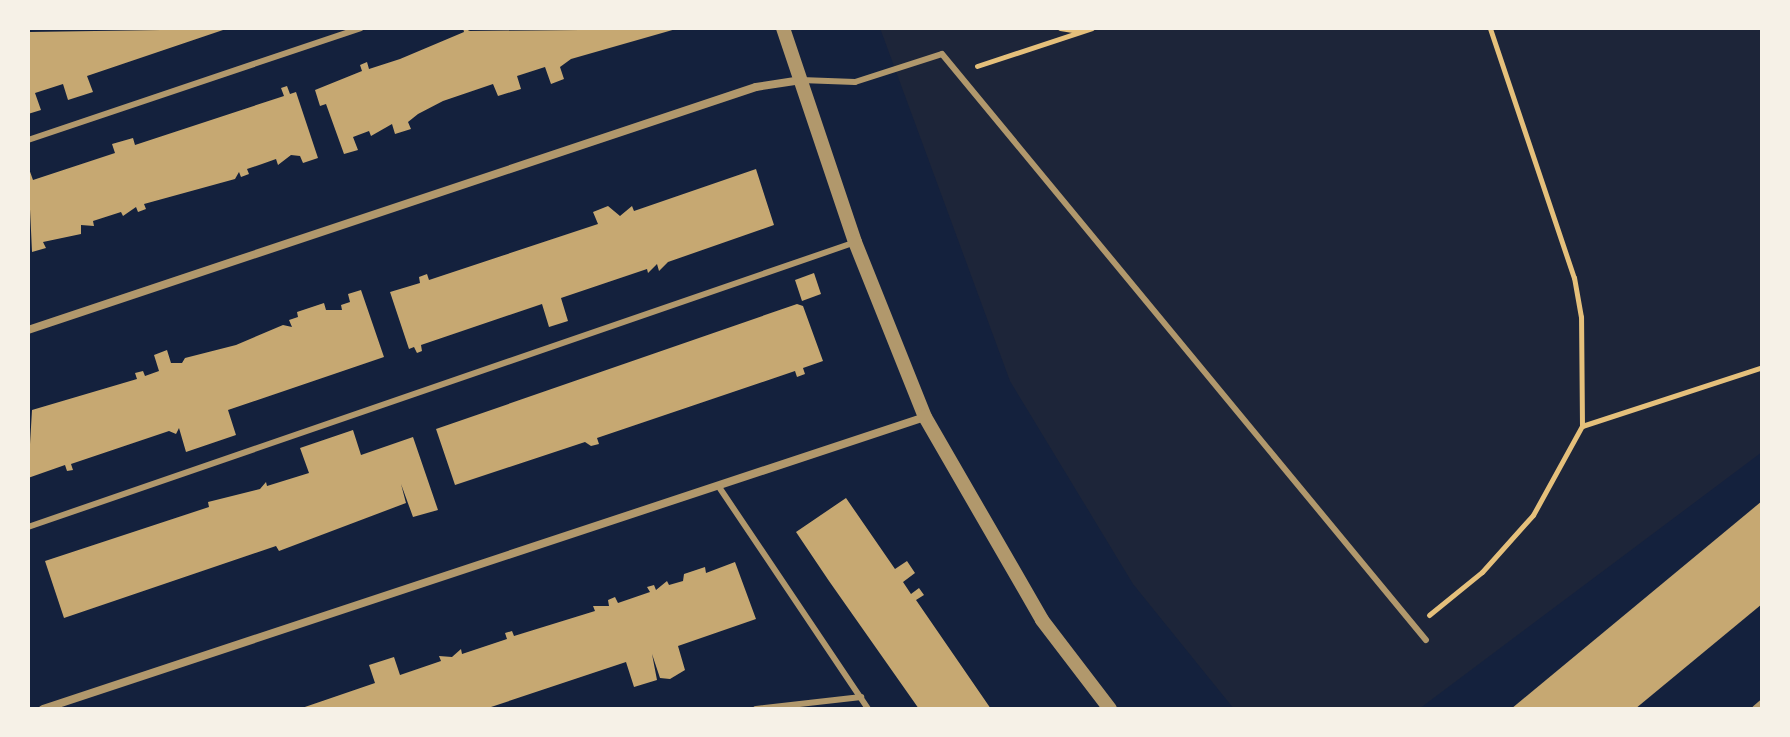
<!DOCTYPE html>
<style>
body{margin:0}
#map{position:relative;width:1790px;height:737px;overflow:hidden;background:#14213d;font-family:Karla,sans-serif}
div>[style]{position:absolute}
.green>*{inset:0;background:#1d2539}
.building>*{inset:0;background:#c6a872}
.path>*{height:5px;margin:-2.5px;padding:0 2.5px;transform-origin:2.5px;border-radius:2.5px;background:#e5c07b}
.service>*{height:6px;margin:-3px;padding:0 3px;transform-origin:3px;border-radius:3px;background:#b1986c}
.minor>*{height:8px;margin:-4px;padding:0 4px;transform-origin:4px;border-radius:4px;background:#b1986c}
.tertiary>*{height:14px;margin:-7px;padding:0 7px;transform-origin:7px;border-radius:7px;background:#b1986c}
span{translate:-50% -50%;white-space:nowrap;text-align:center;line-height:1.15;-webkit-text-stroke:6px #f6f1e7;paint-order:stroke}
.frame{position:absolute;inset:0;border:30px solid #f6f1e7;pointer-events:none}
</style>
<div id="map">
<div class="green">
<div style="clip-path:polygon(880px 28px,1762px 28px,1762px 452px,1419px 709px,1234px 709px,1133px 584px,1010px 381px)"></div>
</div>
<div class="building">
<div style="clip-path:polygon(28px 28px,30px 32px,226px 29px,87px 76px,93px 92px,68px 100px,63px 84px,35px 93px,41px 110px,28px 114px)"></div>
<div style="clip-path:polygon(463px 28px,470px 31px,676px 29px,571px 59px,560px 67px,564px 79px,551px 84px,545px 67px,517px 76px,521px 89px,498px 96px,493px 84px,443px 101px,418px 114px,408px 122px,411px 129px,395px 134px,392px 124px,371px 136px,369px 131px,353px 137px,358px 150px,344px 154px,326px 104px,320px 106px,315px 90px,362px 71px,360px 65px,367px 62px,369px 69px,400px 59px,464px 32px)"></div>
<div style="clip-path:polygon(287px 86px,290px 94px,296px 92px,318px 158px,303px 163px,300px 156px,291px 155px,278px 165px,276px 159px,262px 164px,247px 169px,249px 174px,241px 177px,239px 172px,235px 179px,144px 204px,146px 209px,138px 212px,136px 207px,123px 216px,121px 212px,93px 221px,94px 226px,81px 225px,81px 234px,43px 242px,46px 248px,32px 252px,28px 166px,33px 180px,115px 153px,112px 144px,133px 138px,135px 145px,284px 96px,281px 88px)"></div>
<div style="clip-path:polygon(756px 169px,774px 225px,668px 262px,659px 271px,657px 264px,648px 273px,647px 269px,561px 298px,568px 321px,549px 327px,542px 304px,421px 345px,422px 351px,417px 353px,414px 347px,409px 349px,390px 292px,420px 283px,419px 277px,427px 274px,429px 280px,598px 224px,593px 212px,608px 206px,620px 216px,632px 206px,634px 211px)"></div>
<div style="clip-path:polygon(814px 273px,821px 294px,802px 301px,795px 280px)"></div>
<div style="clip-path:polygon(361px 290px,384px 357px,228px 410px,236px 435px,186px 452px,179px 428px,176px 434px,169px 431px,71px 464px,73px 470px,67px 471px,65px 465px,28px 478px,32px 410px,137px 379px,135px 373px,143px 371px,145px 376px,159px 371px,154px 355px,167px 350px,171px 363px,182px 363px,185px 358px,236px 345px,283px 325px,292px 327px,289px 320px,298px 317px,297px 312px,324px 303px,326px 310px,342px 310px,341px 305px,350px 302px,348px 294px)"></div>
<div style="clip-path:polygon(797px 304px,803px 306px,823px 361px,803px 368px,805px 374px,797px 377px,795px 371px,597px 438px,599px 444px,591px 446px,585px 442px,455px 485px,436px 429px)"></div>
<div style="clip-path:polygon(353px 430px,361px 455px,413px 437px,438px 510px,413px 517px,401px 484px,406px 503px,279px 551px,276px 546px,64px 618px,45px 561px,209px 507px,208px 502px,260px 489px,266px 482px,267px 486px,309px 473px,300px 448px)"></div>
<div style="clip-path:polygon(846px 498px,895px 569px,907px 561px,915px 573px,903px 582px,911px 594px,919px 588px,924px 595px,916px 600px,991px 709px,919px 709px,829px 581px,796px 532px)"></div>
<div style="clip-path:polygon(1762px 501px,1762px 604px,1635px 709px,1511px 709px)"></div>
<div style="clip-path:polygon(735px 562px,756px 619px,678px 646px,685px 670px,670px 679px,660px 678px,652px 654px,657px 680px,634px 687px,626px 662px,485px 709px,299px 709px,375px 683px,369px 665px,394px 657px,400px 675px,441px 661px,439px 656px,452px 657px,461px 649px,462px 654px,507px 639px,505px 633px,512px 631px,514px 636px,595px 611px,593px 606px,609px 606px,608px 600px,615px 597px,618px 603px,650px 592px,647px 587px,654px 585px,656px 590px,667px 581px,669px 585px,683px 581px,684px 574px,705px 567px,706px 573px)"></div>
</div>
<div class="path">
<div style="left:1060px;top:28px;width:19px;rotate:9deg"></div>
<div style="left:977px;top:66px;width:121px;rotate:-18.3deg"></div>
<div style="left:1582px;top:426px;width:189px;rotate:-18.1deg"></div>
<div style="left:1429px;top:615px;width:68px;rotate:-39.1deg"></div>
<div style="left:1482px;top:572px;width:76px;rotate:-48.2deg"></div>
<div style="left:1533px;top:515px;width:102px;rotate:-61.2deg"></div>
<div style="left:1582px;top:426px;width:109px;rotate:-90.5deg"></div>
<div style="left:1581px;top:317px;width:40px;rotate:-100deg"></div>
<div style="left:1574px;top:278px;width:264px;rotate:-108.6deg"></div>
</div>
<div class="service">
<div style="left:801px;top:80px;width:54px;rotate:2.1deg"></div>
<div style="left:855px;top:82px;width:91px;rotate:-17.8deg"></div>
<div style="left:942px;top:54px;width:760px;rotate:50.45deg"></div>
<div style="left:28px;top:140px;width:351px;rotate:-18.6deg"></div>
<div style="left:719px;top:487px;width:267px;rotate:56.1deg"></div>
<div style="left:28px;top:527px;width:873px;rotate:-19deg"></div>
<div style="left:756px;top:709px;width:106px;rotate:-6.5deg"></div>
</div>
<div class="minor">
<div style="left:28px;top:330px;width:767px;rotate:-18.46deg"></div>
<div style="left:756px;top:87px;width:46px;rotate:-8.8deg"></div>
<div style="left:43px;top:709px;width:929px;rotate:-18.32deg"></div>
<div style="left:1756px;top:709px;width:8px;rotate:-40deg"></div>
</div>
<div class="tertiary">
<div style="left:783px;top:28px;width:226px;rotate:71.4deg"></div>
<div style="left:855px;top:242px;width:188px;rotate:68.2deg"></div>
<div style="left:925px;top:417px;width:234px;rotate:60deg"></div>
<div style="left:1042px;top:620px;width:112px;rotate:52.6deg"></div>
</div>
<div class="frame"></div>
</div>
